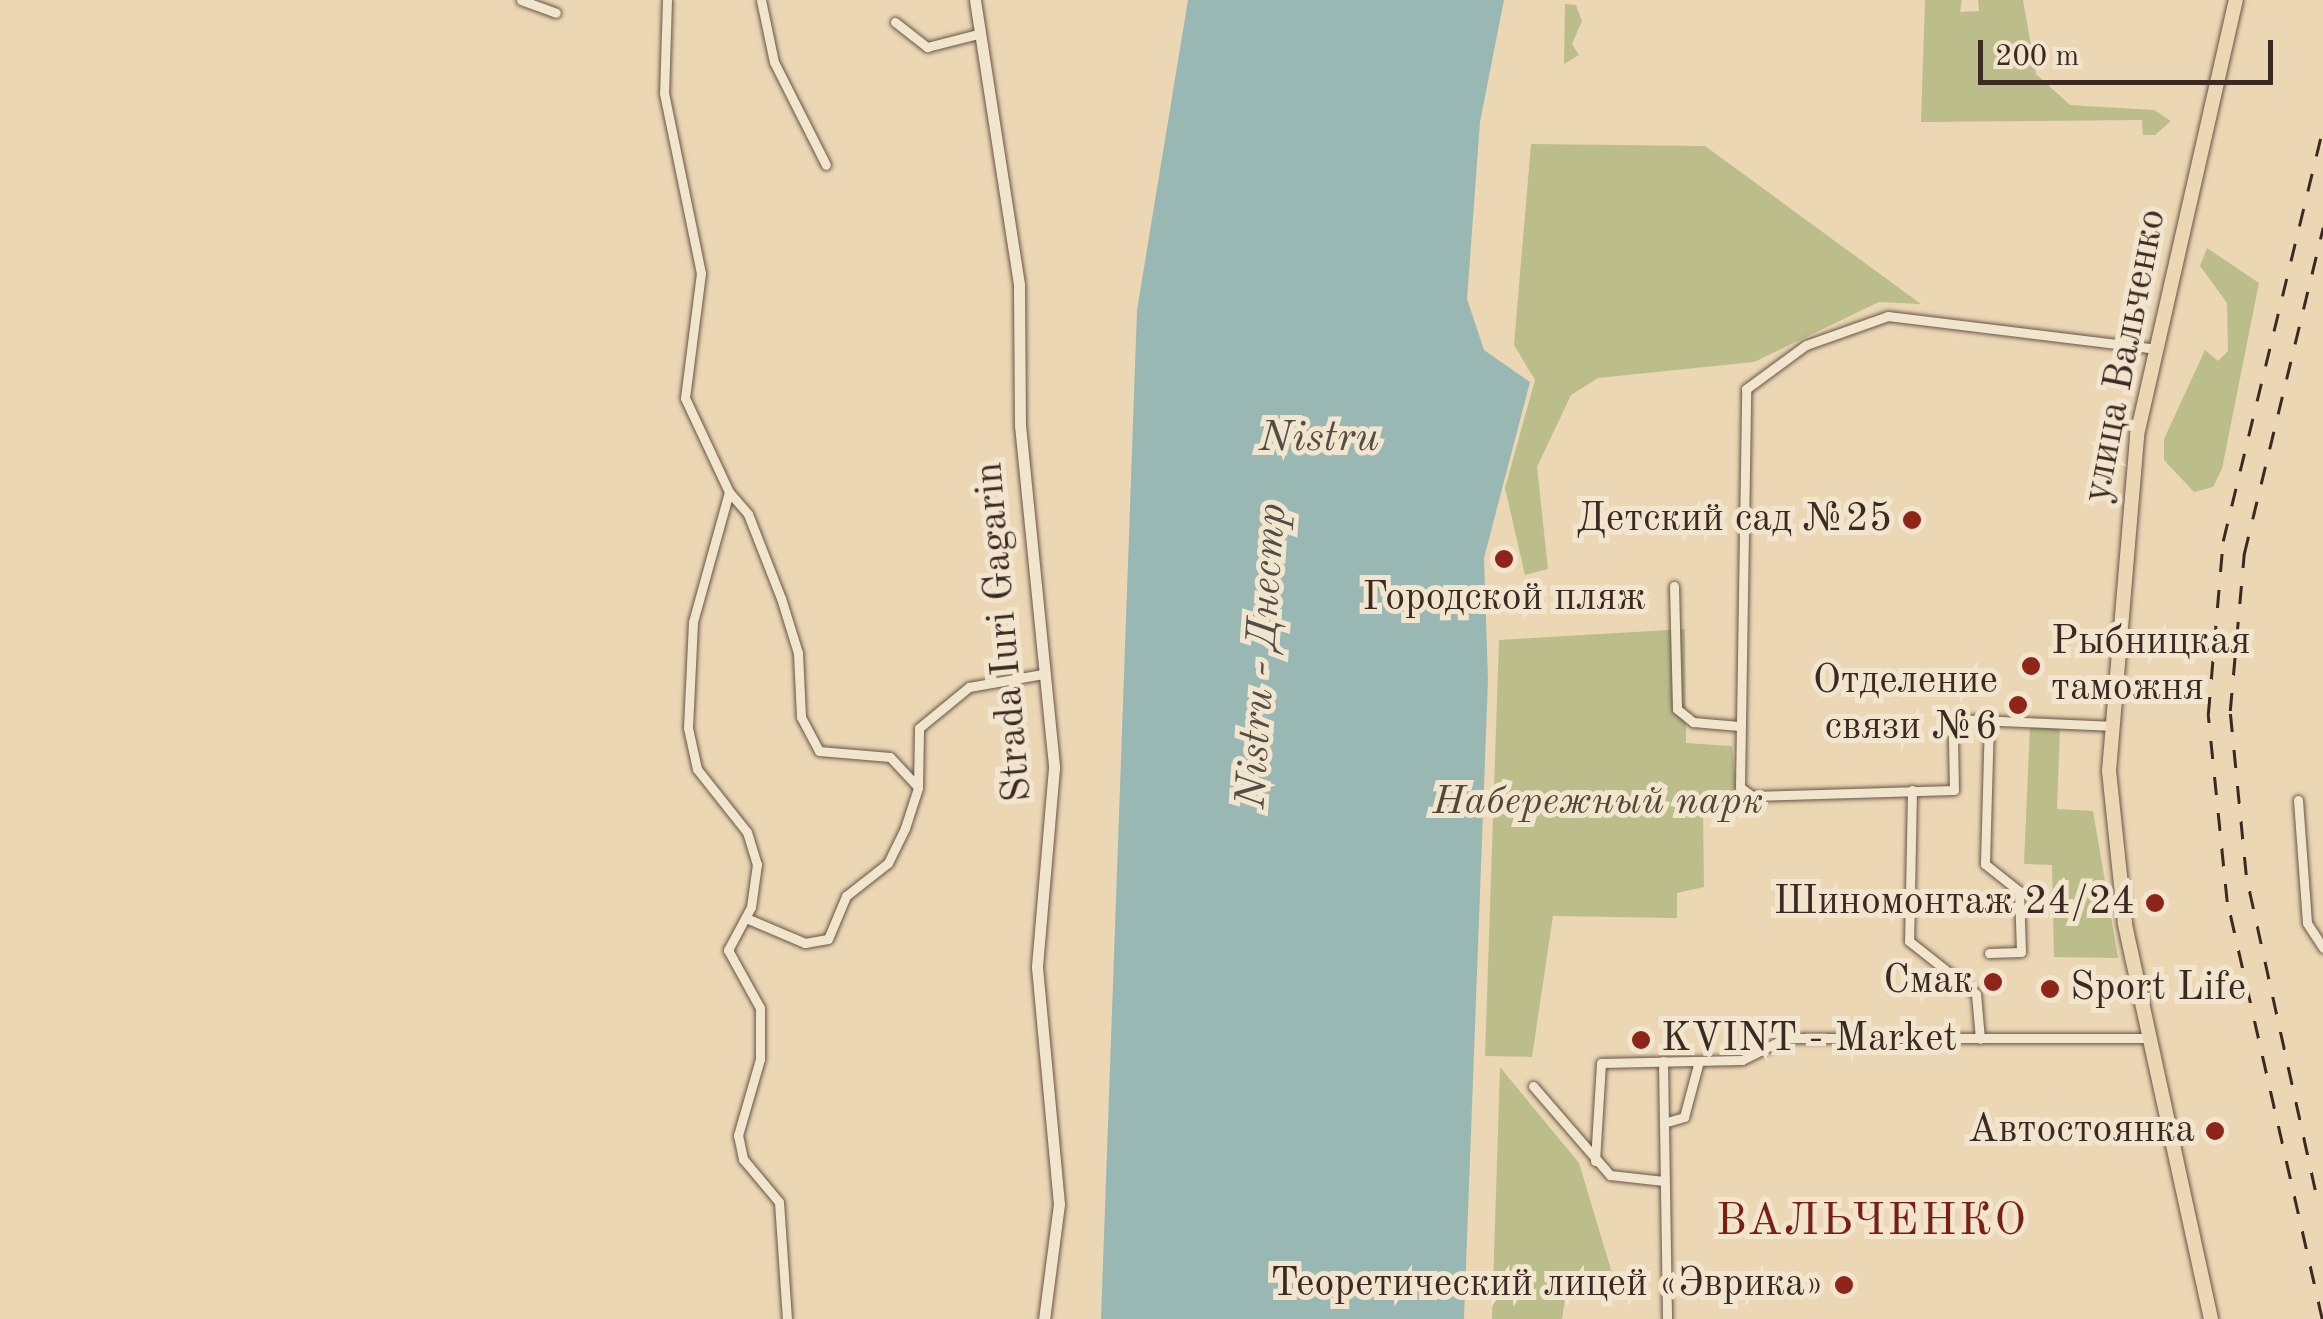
<!DOCTYPE html>
<meta charset="utf-8">
<style>
body{margin:0}
#map{position:relative;width:2323px;height:1319px;overflow:hidden;background:#ebd7b4;font-family:"Old Standard TT",serif}
div>[style]{position:absolute}
.green>*{inset:0;background:#bbbd8b}
.water>*{inset:0;background:#99b8b3}
.roads{filter:drop-shadow(0 0 2px #685447) drop-shadow(0 0 2px #685447)}
.minor>*{height:9px;margin:-4.5px;padding:0 4.5px;transform-origin:4.5px;border-radius:4.5px;background:#f2e5ce}
.secondary>*{height:11px;margin:-5.5px;padding:0 5.5px;transform-origin:5.5px;border-radius:5.5px;background:#f2e5ce}
.primary>*{height:14px;margin:-7px;padding:0 7px;transform-origin:7px;border-radius:7px;background:#ebd7b4}
.rail>*{height:2.5px;margin-top:-1.25px;transform-origin:0;background:repeating-linear-gradient(90deg,#3c2923 0 18px,transparent 0 36px)}
.dots>*{width:28px;height:28px;translate:-50% -50%;box-sizing:border-box;border:5px solid #f2e5ce;border-radius:50%}
span{translate:-50% -50%;white-space:nowrap;text-align:center;line-height:1.15;-webkit-text-stroke:10px #f2e5ce;paint-order:stroke}
.street-label{font-size:40px;color:#3c2923}
.poi-label{font-size:40px;color:#3c2923}
.right{translate:-100% -50%;text-align:right}
.left{translate:0 -50%;text-align:left}
.park-label{font-size:40px;color:#554738;font-style:italic}
.water-label{font-size:42px;color:#534d47;font-style:italic}
.quarter-label{font-size:45px;color:#7a1f14;letter-spacing:2.5px}
.scale{position:absolute;left:1978px;top:40px;width:295px;height:45px;box-sizing:border-box;border:5px solid #3c2923;border-top:0;padding-left:12px;font-size:30px;line-height:35px;white-space:nowrap;color:#3c2923;-webkit-text-stroke:8px #f2e5ce;paint-order:stroke}
</style>
<div id="map">
<div class="green">
<div style="clip-path:polygon(1925px 0,1962px 0,1960px 12px,1979px 11px,1978px 0,2023px 0,2036px 74px,2070px 105px,2154px 110px,2171px 121px,2155px 135px,2143px 135px,2142px 120px,1921px 122px)"></div>
<div style="clip-path:polygon(1565px 4px,1576px 5px,1582px 21px,1572px 44px,1579px 55px,1564px 64px)"></div>
<div style="clip-path:polygon(1531px 144px,1705px 146px,1921px 304px,1879px 302px,1754px 362px,1598px 378px,1571px 395px,1537px 467px,1548px 569px,1525px 575px,1505px 488px,1535px 380px,1514px 345px)"></div>
<div style="clip-path:polygon(2207px 248px,2259px 283px,2222px 469px,2213px 487px,2194px 492px,2164px 460px,2164px 439px,2205px 350px,2218px 361px,2228px 351px,2227px 303px,2200px 266px)"></div>
<div style="clip-path:polygon(1685px 629px,1686px 743px,1732px 746px,1738px 810px,1703px 811px,1704px 887px,1677px 893px,1677px 918px,1553px 916px,1532px 1057px,1485px 1056px,1499px 640px)"></div>
<div style="clip-path:polygon(2030px 726px,2060px 727px,2057px 809px,2093px 811px,2118px 958px,2054px 957px,2052px 865px,2024px 864px)"></div>
<div style="clip-path:polygon(1500px 1067px,1579px 1163px,1615px 1283px,1565px 1299px,1562px 1319px,1492px 1319px)"></div>
</div>
<div class="water">
<div style="clip-path:polygon(1188px 0,1504px 0,1480px 122px,1467px 299px,1484px 350px,1530px 382px,1484px 558px,1488px 680px,1464px 1319px,1101px 1319px,1137px 310px)"></div>
</div>
<div class="roads">
<div class="minor">
<div style="left:521px;top:0;width:37px;rotate:20deg"></div>
<div style="left:667px;top:0;width:93px;rotate:91.8deg"></div>
<div style="left:664px;top:93px;width:184px;rotate:78.4deg"></div>
<div style="left:701px;top:273px;width:126px;rotate:97.3deg"></div>
<div style="left:685px;top:398px;width:104px;rotate:64.9deg"></div>
<div style="left:729px;top:492px;width:135px;rotate:105.5deg"></div>
<div style="left:693px;top:622px;width:106px;rotate:92.7deg"></div>
<div style="left:688px;top:728px;width:42px;rotate:77.6deg"></div>
<div style="left:697px;top:769px;width:80px;rotate:51.6deg"></div>
<div style="left:747px;top:832px;width:34px;rotate:73deg"></div>
<div style="left:757px;top:864px;width:43px;rotate:97.9deg"></div>
<div style="left:751px;top:907px;width:49px;rotate:118.1deg"></div>
<div style="left:728px;top:950px;width:66px;rotate:61.1deg"></div>
<div style="left:760px;top:1008px;width:51px;rotate:90deg"></div>
<div style="left:760px;top:1059px;width:79px;rotate:106.1deg"></div>
<div style="left:738px;top:1135px;width:25px;rotate:78deg"></div>
<div style="left:743px;top:1159px;width:56px;rotate:50.1deg"></div>
<div style="left:779px;top:1202px;width:117px;rotate:86.1deg"></div>
<div style="left:761px;top:0;width:63px;rotate:78.2deg"></div>
<div style="left:774px;top:62px;width:115px;rotate:63.2deg"></div>
<div style="left:895px;top:22px;width:41px;rotate:38deg"></div>
<div style="left:927px;top:47px;width:53px;rotate:-14.3deg"></div>
<div style="left:729px;top:492px;width:29px;rotate:49deg"></div>
<div style="left:748px;top:514px;width:90px;rotate:68.6deg"></div>
<div style="left:781px;top:598px;width:58px;rotate:72.8deg"></div>
<div style="left:798px;top:653px;width:64px;rotate:87.3deg"></div>
<div style="left:801px;top:717px;width:38px;rotate:62deg"></div>
<div style="left:819px;top:751px;width:71px;rotate:4.8deg"></div>
<div style="left:890px;top:757px;width:41px;rotate:47deg"></div>
<div style="left:1674px;top:586px;width:123px;rotate:88.6deg"></div>
<div style="left:1677px;top:709px;width:21px;rotate:39deg"></div>
<div style="left:1693px;top:722px;width:46px;rotate:5deg"></div>
<div style="left:1953px;top:719px;width:158px;rotate:2.5deg"></div>
<div style="left:1989px;top:720px;width:144px;rotate:91.6deg"></div>
<div style="left:1985px;top:864px;width:43px;rotate:38.5deg"></div>
<div style="left:2019px;top:891px;width:61px;rotate:88.1deg"></div>
<div style="left:2021px;top:952px;width:32px;rotate:178deg"></div>
<div style="left:1953px;top:738px;width:52px;rotate:88.9deg"></div>
<div style="left:1954px;top:790px;width:202px;rotate:178.3deg"></div>
<div style="left:1752px;top:796px;width:15px;rotate:-143deg"></div>
<div style="left:1740px;top:787px;width:398px;rotate:-89.1deg"></div>
<div style="left:1746px;top:389px;width:74px;rotate:-36.3deg"></div>
<div style="left:1806px;top:345px;width:87px;rotate:-19.5deg"></div>
<div style="left:1888px;top:316px;width:271px;rotate:7deg"></div>
<div style="left:1912px;top:790px;width:151px;rotate:91.1deg"></div>
<div style="left:1909px;top:941px;width:85px;rotate:38.3deg"></div>
<div style="left:1976px;top:994px;width:45px;rotate:84.9deg"></div>
<div style="left:2298px;top:800px;width:123px;rotate:85.8deg"></div>
<div style="left:2307px;top:923px;width:30px;rotate:57deg"></div>
<div style="left:746px;top:918px;width:64px;rotate:23deg"></div>
<div style="left:805px;top:943px;width:23px;rotate:-10deg"></div>
<div style="left:828px;top:939px;width:47px;rotate:-67.3deg"></div>
<div style="left:846px;top:896px;width:53px;rotate:-38.2deg"></div>
<div style="left:888px;top:863px;width:39px;rotate:-64deg"></div>
<div style="left:905px;top:828px;width:42px;rotate:-72deg"></div>
<div style="left:918px;top:788px;width:60px;rotate:-89deg"></div>
<div style="left:919px;top:728px;width:65px;rotate:-39.4deg"></div>
<div style="left:969px;top:687px;width:75px;rotate:-10deg"></div>
<div style="left:1663px;top:1061px;width:258px;rotate:89.1deg"></div>
<div style="left:1533px;top:1086px;width:118px;rotate:49.1deg"></div>
<div style="left:1610px;top:1175px;width:54px;rotate:6.3deg"></div>
<div style="left:1667px;top:1122px;width:18px;rotate:-16deg"></div>
<div style="left:1684px;top:1117px;width:58px;rotate:-75deg"></div>
<div style="left:1595px;top:1161px;width:98px;rotate:-86.5deg"></div>
<div style="left:1601px;top:1063px;width:141px;rotate:-1.2deg"></div>
<div style="left:1742px;top:1060px;width:49px;rotate:-26.6deg"></div>
<div style="left:1786px;top:1038px;width:363px"></div>
</div>
<div class="secondary">
<div style="left:975px;top:0;width:288px;rotate:81.2deg"></div>
<div style="left:1019px;top:285px;width:140px;rotate:89.6deg"></div>
<div style="left:1020px;top:425px;width:345px;rotate:84.3deg"></div>
<div style="left:1054px;top:768px;width:200px;rotate:94.9deg"></div>
<div style="left:1037px;top:967px;width:238px;rotate:84.7deg"></div>
<div style="left:1059px;top:1204px;width:116px;rotate:97.4deg"></div>
</div>
<div class="primary">
<div style="left:2211px;top:1319px;width:405px;rotate:-102.3deg"></div>
<div style="left:2125px;top:923px;width:153px;rotate:-96deg"></div>
<div style="left:2109px;top:771px;width:337px;rotate:-85.2deg"></div>
<div style="left:2137px;top:435px;width:446px;rotate:-77.2deg"></div>
</div>
</div>
<div class="rail">
<div style="left:2315px;top:1190px;width:322px;rotate:-102.4deg"></div>
<div style="left:2246px;top:875px;width:165px;rotate:-95.6deg"></div>
<div style="left:2230px;top:711px;width:158px;rotate:-84.9deg"></div>
<div style="left:2244px;top:554px;width:336px;rotate:-76.4deg"></div>
<div style="left:2322px;top:1319px;width:428px;rotate:-102.8deg"></div>
<div style="left:2227px;top:902px;width:188px;rotate:-95.8deg"></div>
<div style="left:2208px;top:715px;width:175px;rotate:-85.1deg"></div>
<div style="left:2223px;top:541px;width:426px;rotate:-76.4deg"></div>
</div>
<div class="dots">
<div style="left:1912px;top:520px;background:#8f2418"></div>
<div style="left:1504px;top:559px;background:#8f2418"></div>
<div style="left:2031px;top:666px;background:#8f2418"></div>
<div style="left:2018px;top:705px;background:#8f2418"></div>
<div style="left:2155px;top:903px;background:#8f2418"></div>
<div style="left:1993px;top:982px;background:#8f2418"></div>
<div style="left:2050px;top:989px;background:#8f2418"></div>
<div style="left:1641px;top:1040px;background:#8f2418"></div>
<div style="left:2215px;top:1131px;background:#8f2418"></div>
<div style="left:1844px;top:1285px;background:#8f2418"></div>
</div>
<div class="street-label">
<span style="left:2126px;top:356px;rotate:-79deg">улица Вальченко</span>
<span style="left:1005px;top:632px;rotate:-95deg">Strada Iuri Gagarin</span>
</div>
<div class="poi-label">
<span class="right" style="left:1892px;top:520px">Детский сад №25</span>
<span style="left:1504px;top:599px">Городской пляж</span>
<span class="left" style="left:2051px;top:666px">Рыбницкая<br>таможня</span>
<span class="right" style="left:1998px;top:705px">Отделение<br>связи №6</span>
<span class="right" style="left:2135px;top:903px">Шиномонтаж 24/24</span>
<span class="right" style="left:1973px;top:982px">Смак</span>
<span class="left" style="left:2070px;top:989px">Sport Life</span>
<span class="left" style="left:1661px;top:1040px">KVINT - Market</span>
<span class="right" style="left:2195px;top:1131px">Автостоянка</span>
<span class="right" style="left:1824px;top:1285px">Теоретический лицей «Эврика»</span>
</div>
<div class="park-label">
<span style="left:1598px;top:803px">Набережный парк</span>
</div>
<div class="water-label">
<span style="left:1319px;top:439px">Nistru</span>
<span style="left:1263px;top:656px;rotate:-86deg">Nistru - Днестр</span>
</div>
<div class="quarter-label">
<span style="left:1872px;top:1223px">ВАЛЬЧЕНКО</span>
</div>
<div class="scale">200 m</div>
</div>
